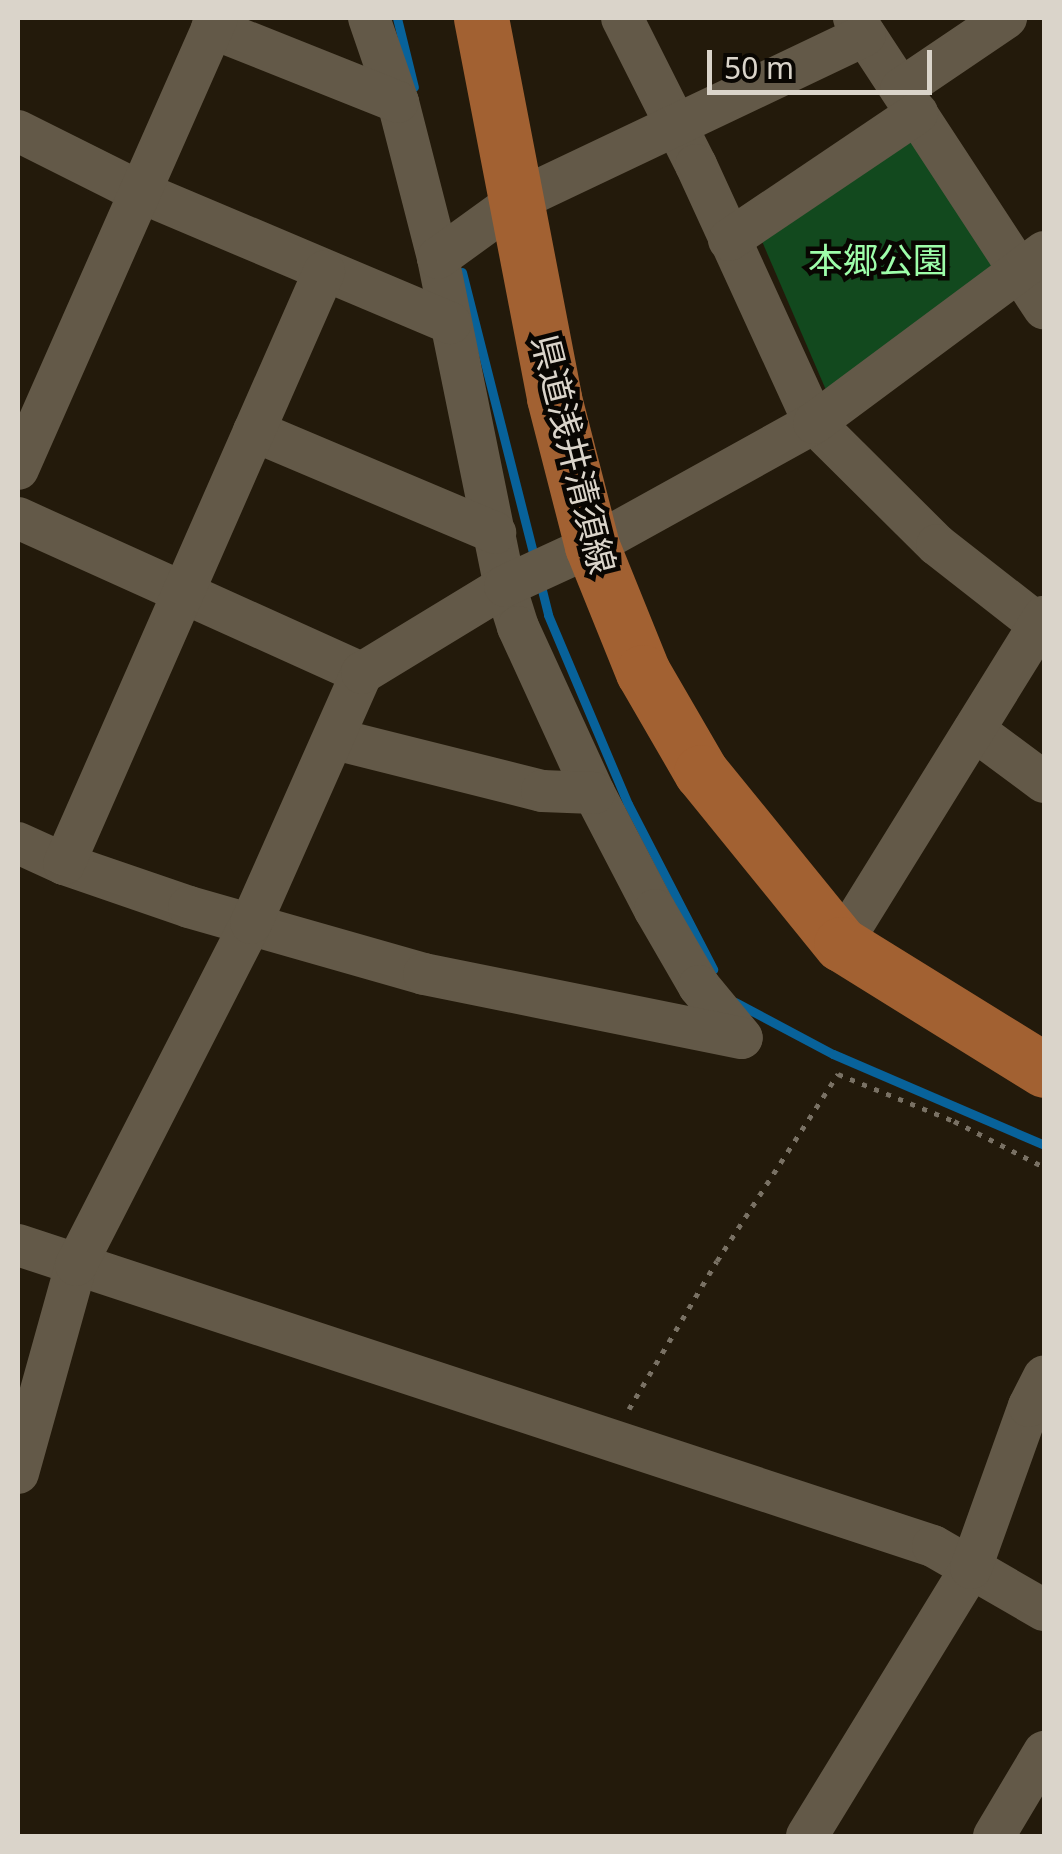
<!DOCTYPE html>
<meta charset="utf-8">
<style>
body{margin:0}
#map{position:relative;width:1062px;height:1854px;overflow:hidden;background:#231a0b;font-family:"Noto Sans","Noto Sans JP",sans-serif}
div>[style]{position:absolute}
.green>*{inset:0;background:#12491e}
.stream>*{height:9px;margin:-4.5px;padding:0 4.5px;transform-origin:4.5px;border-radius:4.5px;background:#08629a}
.path>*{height:5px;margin-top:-2.5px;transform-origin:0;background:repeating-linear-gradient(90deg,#797164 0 5px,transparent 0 13px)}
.minor>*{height:42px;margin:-21px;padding:0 21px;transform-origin:21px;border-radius:21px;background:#635948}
.major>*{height:55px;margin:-27.5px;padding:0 27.5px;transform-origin:27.5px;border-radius:27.5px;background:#a26132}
span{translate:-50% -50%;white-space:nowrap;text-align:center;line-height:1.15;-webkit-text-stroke:9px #090602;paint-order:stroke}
.park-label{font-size:35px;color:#9efeaa}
.street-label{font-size:35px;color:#dad4ca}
.frame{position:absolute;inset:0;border:20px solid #dad4ca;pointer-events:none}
.scale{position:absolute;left:707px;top:50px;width:225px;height:45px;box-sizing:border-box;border:5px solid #dad4ca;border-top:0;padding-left:12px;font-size:30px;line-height:35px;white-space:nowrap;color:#dad4ca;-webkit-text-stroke:8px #090602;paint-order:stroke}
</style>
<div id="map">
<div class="green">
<div style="clip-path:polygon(910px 135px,1002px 269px,832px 404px,761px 239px)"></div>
</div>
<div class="stream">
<div style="left:397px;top:18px;width:71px;rotate:76.2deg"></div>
<div style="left:462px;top:272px;width:294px;rotate:75.8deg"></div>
<div style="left:540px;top:582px;width:34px;rotate:76deg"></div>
<div style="left:548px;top:615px;width:205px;rotate:67.1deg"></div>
<div style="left:628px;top:804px;width:186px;rotate:62.7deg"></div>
<div style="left:735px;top:1002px;width:111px;rotate:28deg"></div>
<div style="left:833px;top:1054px;width:230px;rotate:23.3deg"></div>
</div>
<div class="path">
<div style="left:629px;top:1409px;width:172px;rotate:-59.3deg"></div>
<div style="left:717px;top:1261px;width:223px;rotate:-57.1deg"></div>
<div style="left:838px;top:1074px;width:125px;rotate:22.1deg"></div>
<div style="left:954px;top:1121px;width:101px;rotate:27.1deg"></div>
</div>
<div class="minor">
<div style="left:369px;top:18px;width:89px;rotate:71deg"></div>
<div style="left:398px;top:102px;width:161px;rotate:75.6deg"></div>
<div style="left:438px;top:258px;width:335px;rotate:78.5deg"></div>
<div style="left:505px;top:586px;width:43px;rotate:72.4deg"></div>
<div style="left:518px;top:627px;width:183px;rotate:65.4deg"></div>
<div style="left:594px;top:793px;width:132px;rotate:62.5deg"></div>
<div style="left:655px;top:910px;width:88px;rotate:59.9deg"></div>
<div style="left:699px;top:986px;width:67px;rotate:50.4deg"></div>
<div style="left:622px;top:18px;width:165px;rotate:63.3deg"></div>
<div style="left:696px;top:165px;width:284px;rotate:65.4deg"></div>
<div style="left:814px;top:423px;width:173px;rotate:44.8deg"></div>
<div style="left:937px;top:545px;width:128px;rotate:38deg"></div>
<div style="left:854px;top:18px;width:347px;rotate:56.8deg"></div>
<div style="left:212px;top:28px;width:200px;rotate:21.7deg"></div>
<div style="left:901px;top:89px;width:127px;rotate:-34.1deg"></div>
<div style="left:18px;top:131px;width:136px;rotate:26.6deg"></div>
<div style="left:140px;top:192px;width:337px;rotate:22.9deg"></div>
<div style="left:729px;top:240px;width:227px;rotate:-34deg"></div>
<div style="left:438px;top:258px;width:99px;rotate:-35.9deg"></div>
<div style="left:518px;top:200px;width:384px;rotate:-25.4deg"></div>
<div style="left:254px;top:431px;width:262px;rotate:22.9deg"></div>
<div style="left:18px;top:469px;width:493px;rotate:-66.2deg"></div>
<div style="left:18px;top:518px;width:377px;rotate:24.3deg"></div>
<div style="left:974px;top:730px;width:87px;rotate:36.6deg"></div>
<div style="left:335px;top:739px;width:213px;rotate:14.1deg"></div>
<div style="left:542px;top:791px;width:52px;rotate:2.2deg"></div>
<div style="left:18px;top:843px;width:51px;rotate:24.5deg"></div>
<div style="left:64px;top:864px;width:132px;rotate:19deg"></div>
<div style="left:189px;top:907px;width:244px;rotate:15.9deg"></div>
<div style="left:424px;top:974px;width:324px;rotate:11.4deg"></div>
<div style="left:64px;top:864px;width:647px;rotate:-66.29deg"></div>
<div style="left:841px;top:944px;width:385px;rotate:-58.2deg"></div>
<div style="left:18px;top:1245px;width:963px;rotate:18.21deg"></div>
<div style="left:933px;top:1546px;width:128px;rotate:30deg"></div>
<div style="left:18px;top:1473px;width:216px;rotate:-74.4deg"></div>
<div style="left:76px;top:1265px;width:384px;rotate:-62.9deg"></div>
<div style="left:251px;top:923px;width:274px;rotate:-66.1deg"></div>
<div style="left:362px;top:673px;width:167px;rotate:-31.3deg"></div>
<div style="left:505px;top:586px;width:96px;rotate:-24.7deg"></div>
<div style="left:592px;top:546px;width:254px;rotate:-29deg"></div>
<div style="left:814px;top:423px;width:287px;rotate:-36.6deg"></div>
<div style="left:807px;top:1836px;width:314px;rotate:-58.5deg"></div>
<div style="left:971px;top:1568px;width:172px;rotate:-70.3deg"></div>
<div style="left:1029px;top:1406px;width:33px;rotate:-63deg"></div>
<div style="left:994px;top:1836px;width:98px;rotate:-59.2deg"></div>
</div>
<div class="major">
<div style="left:481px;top:18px;width:387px;rotate:79.1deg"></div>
<div style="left:554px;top:398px;width:153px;rotate:75.6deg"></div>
<div style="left:592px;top:546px;width:136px;rotate:68deg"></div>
<div style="left:643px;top:672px;width:116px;rotate:59.9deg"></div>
<div style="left:701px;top:772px;width:222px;rotate:50.9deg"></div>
<div style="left:841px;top:944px;width:239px;rotate:31.8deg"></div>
</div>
<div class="park-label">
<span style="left:878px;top:260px">本郷公園</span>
</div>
<div class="street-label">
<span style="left:574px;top:454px;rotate:76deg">県道浅井清須線</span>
</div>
<div class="frame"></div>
<div class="scale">50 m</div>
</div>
